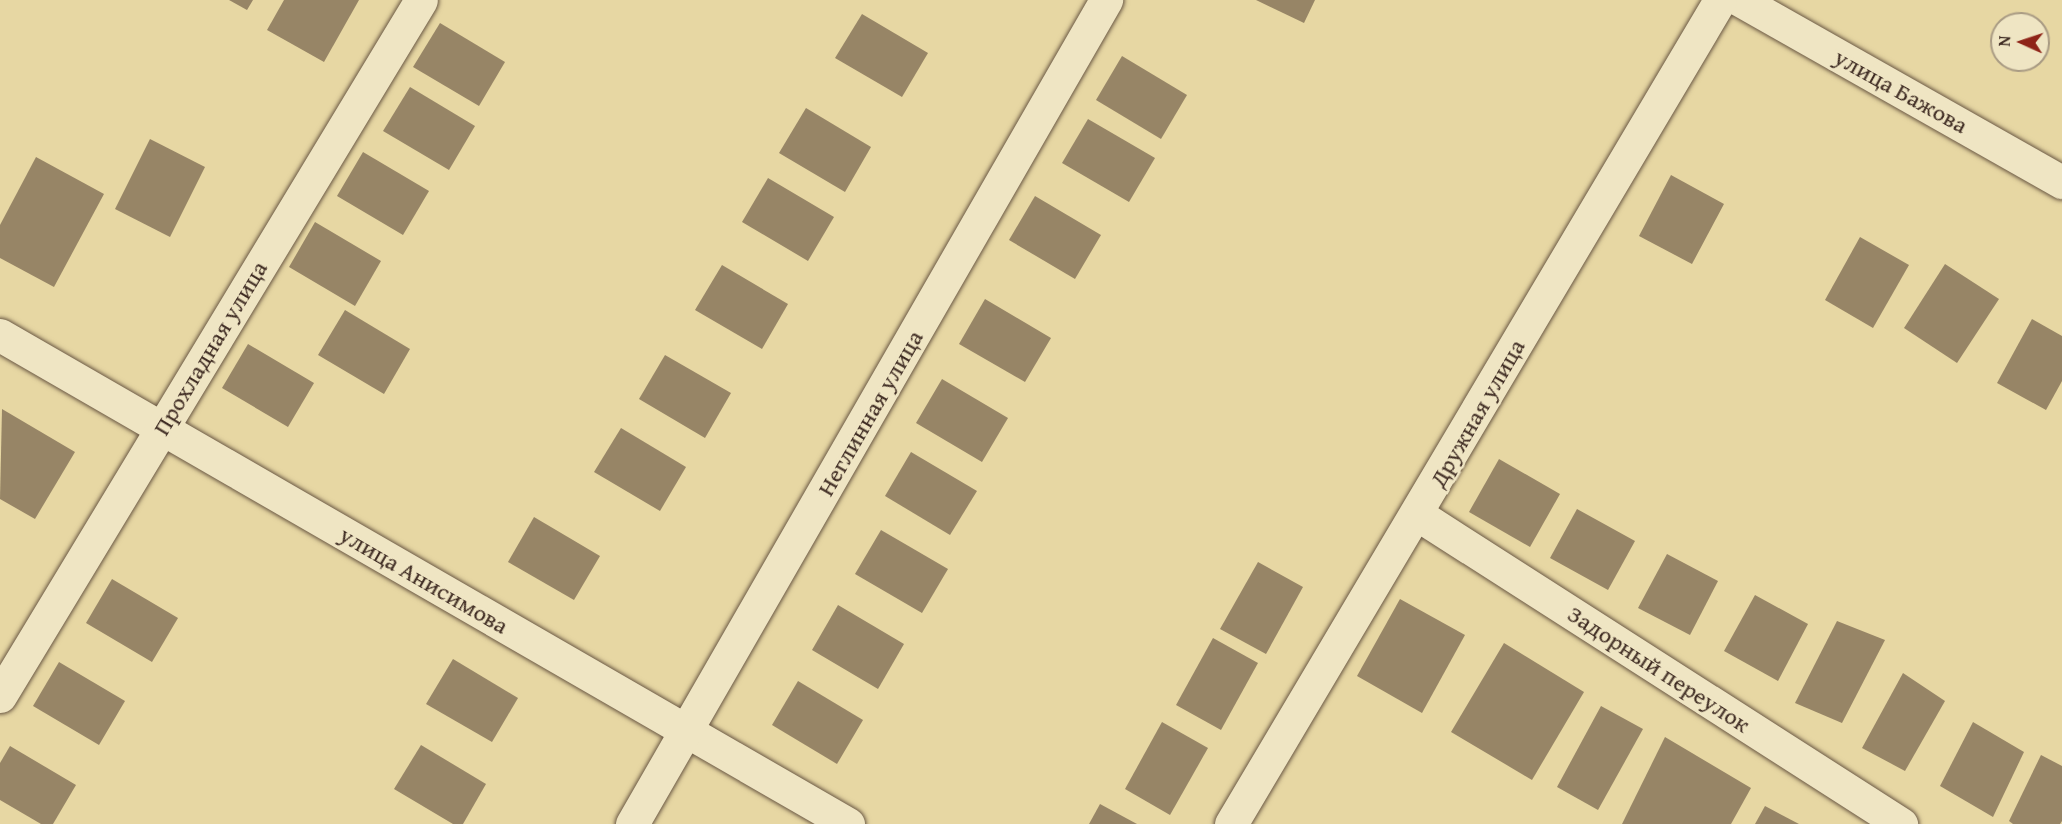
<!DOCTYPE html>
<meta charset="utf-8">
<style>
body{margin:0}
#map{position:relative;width:2062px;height:824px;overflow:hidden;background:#e7d7a3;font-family:"Gentium Book Plus",serif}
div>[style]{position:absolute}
.building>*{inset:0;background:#978566}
.roads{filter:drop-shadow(0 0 2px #6a5844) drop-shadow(0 0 2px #6a5844)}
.minor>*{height:33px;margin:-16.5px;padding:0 16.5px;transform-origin:16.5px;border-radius:16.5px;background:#efe5c3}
span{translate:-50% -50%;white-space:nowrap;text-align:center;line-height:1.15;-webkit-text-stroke:5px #efe5c3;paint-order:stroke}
.street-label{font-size:24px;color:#402d24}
.north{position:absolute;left:1990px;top:12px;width:60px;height:60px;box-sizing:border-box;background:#efe5c3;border:2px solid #a99b83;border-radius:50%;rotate:273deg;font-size:16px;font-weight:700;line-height:24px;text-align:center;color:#402d24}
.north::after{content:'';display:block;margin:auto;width:21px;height:27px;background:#8f2418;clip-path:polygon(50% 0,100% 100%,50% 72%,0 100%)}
</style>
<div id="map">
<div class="building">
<div style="clip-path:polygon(229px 0,253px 0,247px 10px)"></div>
<div style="clip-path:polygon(284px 0,359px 0,324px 62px,267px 30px)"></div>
<div style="clip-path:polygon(1256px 0,1315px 0,1304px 23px)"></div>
<div style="clip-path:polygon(862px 14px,928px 53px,902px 97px,835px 58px)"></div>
<div style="clip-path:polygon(440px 23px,505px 62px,479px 106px,413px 67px)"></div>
<div style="clip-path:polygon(1122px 56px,1187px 95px,1161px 139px,1096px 100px)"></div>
<div style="clip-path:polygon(410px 87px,475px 126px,449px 170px,383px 131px)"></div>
<div style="clip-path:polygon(806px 108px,871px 147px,845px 192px,779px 153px)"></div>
<div style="clip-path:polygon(1088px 119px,1155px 158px,1129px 202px,1062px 163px)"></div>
<div style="clip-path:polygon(150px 139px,205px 167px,170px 237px,115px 209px)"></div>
<div style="clip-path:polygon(363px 152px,429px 191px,403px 235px,337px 196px)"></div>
<div style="clip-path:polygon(36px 157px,104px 194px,54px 287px,0 258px,0 225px)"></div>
<div style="clip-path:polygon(1671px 175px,1724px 204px,1692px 264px,1639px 236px)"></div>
<div style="clip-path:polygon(768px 178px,834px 217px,808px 261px,742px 222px)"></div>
<div style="clip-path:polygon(1035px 196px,1101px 235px,1075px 279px,1009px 240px)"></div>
<div style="clip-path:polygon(315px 222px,381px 261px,355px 306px,289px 267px)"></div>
<div style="clip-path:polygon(1860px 237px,1909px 265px,1873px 328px,1825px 300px)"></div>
<div style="clip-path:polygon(1945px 264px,1999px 299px,1957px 363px,1904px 328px)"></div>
<div style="clip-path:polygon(722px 265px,788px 304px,762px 349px,695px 310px)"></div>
<div style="clip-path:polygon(985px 299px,1051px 338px,1025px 382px,959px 344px)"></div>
<div style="clip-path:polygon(345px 310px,410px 349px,384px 394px,318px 355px)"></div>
<div style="clip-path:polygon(2032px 319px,2062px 336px,2062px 381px,2046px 410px,1997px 383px)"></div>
<div style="clip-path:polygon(248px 344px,314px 383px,288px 427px,222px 388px)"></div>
<div style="clip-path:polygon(665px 355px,731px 393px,705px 438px,639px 399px)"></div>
<div style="clip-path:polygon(942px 379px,1008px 418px,982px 462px,916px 423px)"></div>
<div style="clip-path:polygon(2px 409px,75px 452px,35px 519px,0 499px)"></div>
<div style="clip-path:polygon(621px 428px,686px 467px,660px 511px,594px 472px)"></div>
<div style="clip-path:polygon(911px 452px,977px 491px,950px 535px,885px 496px)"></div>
<div style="clip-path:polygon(1499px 459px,1560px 494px,1530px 547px,1469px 512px)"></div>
<div style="clip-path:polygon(1577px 509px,1635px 541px,1608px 590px,1550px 558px)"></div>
<div style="clip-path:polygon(534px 517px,600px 556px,574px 600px,508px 562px)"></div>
<div style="clip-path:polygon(881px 530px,948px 569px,922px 613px,855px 574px)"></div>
<div style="clip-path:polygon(1667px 554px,1718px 581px,1690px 635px,1638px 608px)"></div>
<div style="clip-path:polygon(1258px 562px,1303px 587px,1266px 654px,1220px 629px)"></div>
<div style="clip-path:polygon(112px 579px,178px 618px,152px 662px,86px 623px)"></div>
<div style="clip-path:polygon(1755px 595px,1808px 624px,1778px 681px,1724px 651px)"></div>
<div style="clip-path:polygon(1400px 599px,1465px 635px,1422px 713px,1357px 676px)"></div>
<div style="clip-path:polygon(838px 605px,904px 644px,878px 689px,812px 650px)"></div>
<div style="clip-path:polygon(1837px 621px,1885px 640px,1842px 723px,1795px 703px)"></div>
<div style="clip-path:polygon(1213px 638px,1258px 663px,1221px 730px,1176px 705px)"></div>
<div style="clip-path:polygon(1504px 643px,1584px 692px,1532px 780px,1451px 732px)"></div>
<div style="clip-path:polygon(453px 659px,518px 698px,492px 742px,426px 704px)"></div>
<div style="clip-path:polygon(59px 662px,125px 701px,99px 745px,33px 706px)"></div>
<div style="clip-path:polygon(1903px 673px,1945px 701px,1905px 771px,1862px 748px)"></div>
<div style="clip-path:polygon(798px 681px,863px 720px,837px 764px,772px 725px)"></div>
<div style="clip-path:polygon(1601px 706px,1643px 729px,1598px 810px,1557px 787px)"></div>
<div style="clip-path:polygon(1162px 722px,1208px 748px,1170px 815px,1125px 789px)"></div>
<div style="clip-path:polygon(1973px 722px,2024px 752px,1993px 817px,1940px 786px)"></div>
<div style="clip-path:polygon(1665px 737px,1751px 788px,1731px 824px,1622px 824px)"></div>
<div style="clip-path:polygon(421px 745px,486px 784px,463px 824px,453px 824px,394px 789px)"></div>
<div style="clip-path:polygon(10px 746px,76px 785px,53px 824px,41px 824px,0 800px,0 763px)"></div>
<div style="clip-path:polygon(2041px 755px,2062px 766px,2062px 821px,2060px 824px,2013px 824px,2009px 821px)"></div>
<div style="clip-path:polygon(1100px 804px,1137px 824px,1089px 824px)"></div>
<div style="clip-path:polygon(1765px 806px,1799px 824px,1755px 824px)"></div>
</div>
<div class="roads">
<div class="minor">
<div style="left:1740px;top:0;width:370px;rotate:29.5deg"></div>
<div style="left:0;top:335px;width:979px;rotate:29.97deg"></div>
<div style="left:1417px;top:514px;width:575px;rotate:32.64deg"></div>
<div style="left:0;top:696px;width:813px;rotate:-58.83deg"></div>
<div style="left:632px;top:824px;width:951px;rotate:-60.09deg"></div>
<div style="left:1231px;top:824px;width:958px;rotate:-59.31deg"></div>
</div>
</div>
<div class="street-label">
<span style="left:1901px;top:91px;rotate:29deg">улица Бажова</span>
<span style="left:210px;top:348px;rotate:-59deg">Прохладная улица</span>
<span style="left:870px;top:413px;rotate:-60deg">Неглинная улица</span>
<span style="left:1477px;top:413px;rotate:-60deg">Дружная улица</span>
<span style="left:424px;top:580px;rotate:30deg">улица Анисимова</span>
<span style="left:1659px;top:669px;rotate:33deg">Задорный переулок</span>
</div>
<div class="north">N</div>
</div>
